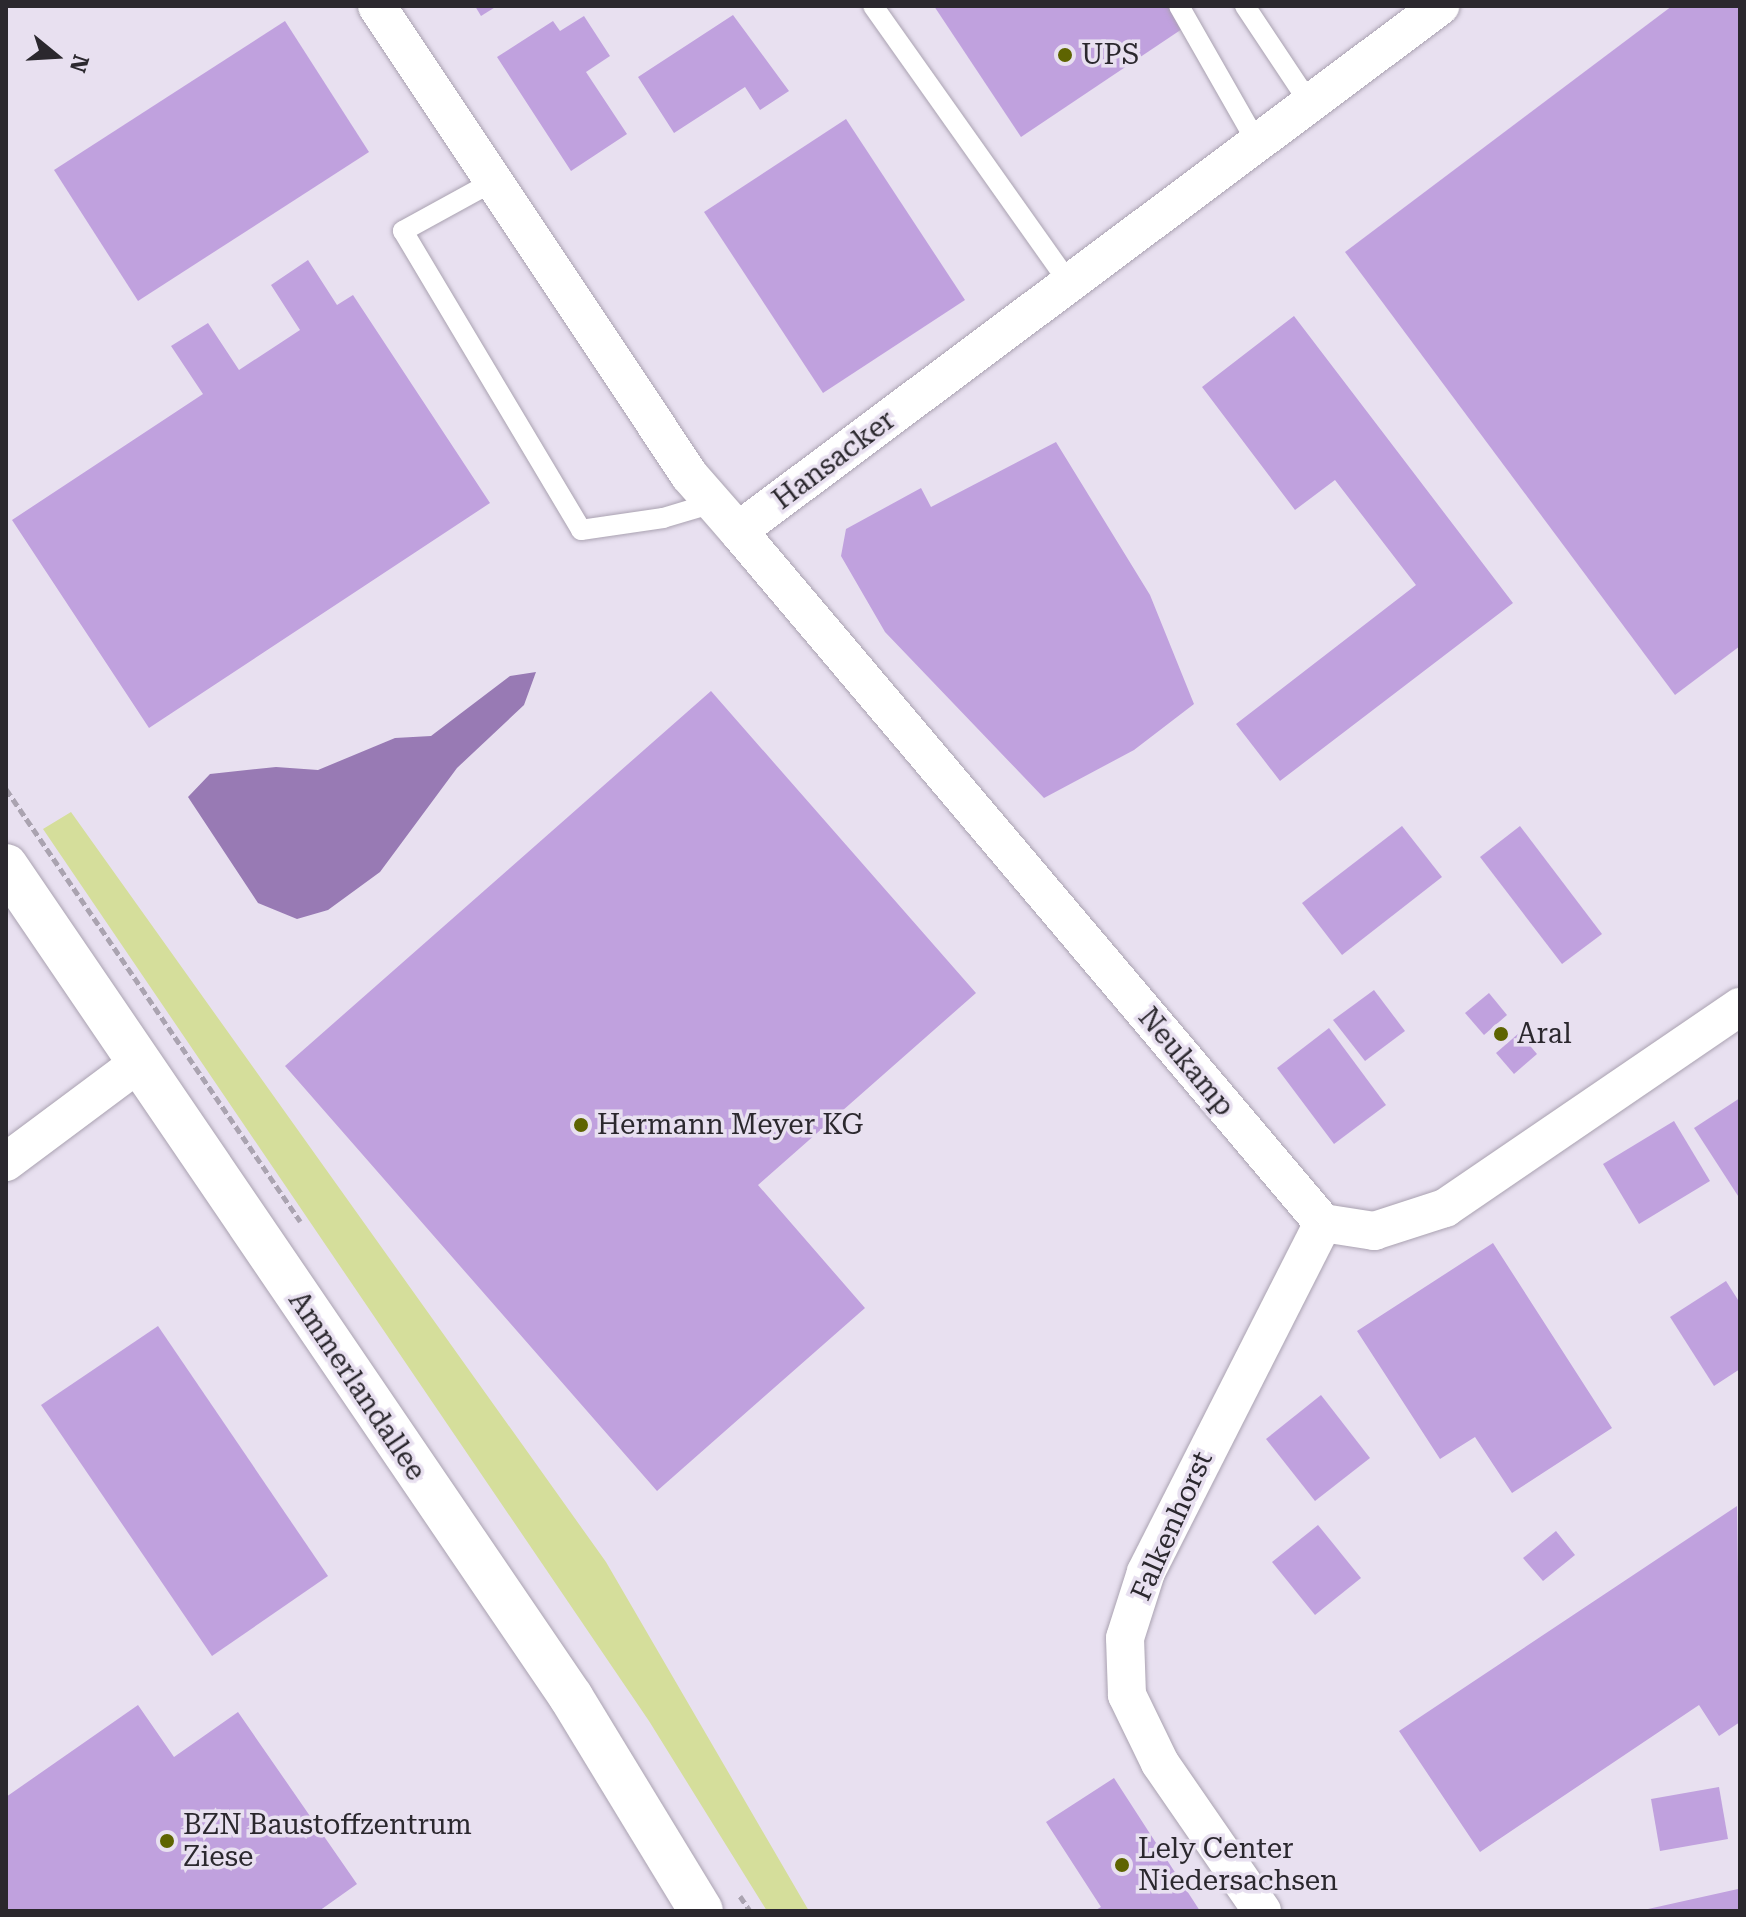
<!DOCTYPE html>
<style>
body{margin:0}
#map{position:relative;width:1746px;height:1917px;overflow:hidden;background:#e8e0f0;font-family:"Roboto Serif",serif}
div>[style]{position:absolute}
.green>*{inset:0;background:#d5de9b}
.water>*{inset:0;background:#987ab4}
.building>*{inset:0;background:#c0a1de}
.path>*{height:5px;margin-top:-2.5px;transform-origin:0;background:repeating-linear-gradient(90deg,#aaa3b0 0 8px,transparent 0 12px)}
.roads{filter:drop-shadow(0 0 2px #aaa2b1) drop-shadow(0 0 2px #aaa2b1)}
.lane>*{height:20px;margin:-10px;padding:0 10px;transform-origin:10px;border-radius:10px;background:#fff}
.street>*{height:38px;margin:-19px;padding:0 19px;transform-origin:19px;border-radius:19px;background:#fff}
.secondary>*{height:44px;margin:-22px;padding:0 22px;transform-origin:22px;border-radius:22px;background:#fff}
.dots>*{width:22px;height:22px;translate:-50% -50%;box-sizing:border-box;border:4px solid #e8e0f0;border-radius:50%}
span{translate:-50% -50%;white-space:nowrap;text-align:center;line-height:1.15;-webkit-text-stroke:7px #e8e0f0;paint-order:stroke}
.poi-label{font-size:28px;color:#2b282e}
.left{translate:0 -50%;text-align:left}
.street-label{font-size:28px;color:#2b282e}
.frame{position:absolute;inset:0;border:8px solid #2b282e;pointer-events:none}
.north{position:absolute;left:16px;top:16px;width:80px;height:80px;-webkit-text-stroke:6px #e8e0f0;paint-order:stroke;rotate:108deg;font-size:22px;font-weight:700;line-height:32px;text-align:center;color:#2b282e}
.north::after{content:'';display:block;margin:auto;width:28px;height:36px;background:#2b282e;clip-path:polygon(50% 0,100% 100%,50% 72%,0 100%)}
</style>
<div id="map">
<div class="green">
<div style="clip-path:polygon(71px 812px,606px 1562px,809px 1911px,767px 1911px,649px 1721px,43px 829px)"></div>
</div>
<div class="water">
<div style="clip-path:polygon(536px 672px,524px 705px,457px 768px,380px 872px,328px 910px,297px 919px,258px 903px,188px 797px,210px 774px,276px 767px,318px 770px,395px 738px,431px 736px,510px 676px)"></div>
</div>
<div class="building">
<div style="clip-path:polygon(475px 6px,497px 6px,481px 16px)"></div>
<div style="clip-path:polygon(934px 6px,1170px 6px,1185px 27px,1021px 137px)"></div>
<div style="clip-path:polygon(1672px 6px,1740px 6px,1740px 646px,1675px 695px,1345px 252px)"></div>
<div style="clip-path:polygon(733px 15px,789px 91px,760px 110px,745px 87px,674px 133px,638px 77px)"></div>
<div style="clip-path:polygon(584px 16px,610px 56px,586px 72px,627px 134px,571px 171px,497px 57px,553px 21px,560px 31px)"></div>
<div style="clip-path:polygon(285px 21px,369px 152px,138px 301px,54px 170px)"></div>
<div style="clip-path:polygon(846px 119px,965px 300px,823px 393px,704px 212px)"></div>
<div style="clip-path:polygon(308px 260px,337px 305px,353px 295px,490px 503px,149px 728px,12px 520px,203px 394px,171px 346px,208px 323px,239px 370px,300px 330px,271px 285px)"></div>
<div style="clip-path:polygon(1294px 316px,1513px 603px,1280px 781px,1236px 724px,1416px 585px,1335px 480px,1295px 510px,1202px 387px)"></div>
<div style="clip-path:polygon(1056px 442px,1150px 595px,1194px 704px,1134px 750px,1044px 798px,885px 632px,841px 556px,846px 529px,921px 488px,931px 507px)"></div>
<div style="clip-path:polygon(711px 691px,976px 993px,758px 1185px,865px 1308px,657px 1491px,285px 1066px)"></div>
<div style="clip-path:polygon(1402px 826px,1442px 877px,1342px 955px,1302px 903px)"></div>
<div style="clip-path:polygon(1520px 826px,1602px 934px,1562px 964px,1480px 857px)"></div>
<div style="clip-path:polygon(1374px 990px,1405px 1031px,1365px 1061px,1333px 1020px)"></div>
<div style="clip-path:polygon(1489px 993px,1507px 1015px,1484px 1035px,1465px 1013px)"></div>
<div style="clip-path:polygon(1329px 1028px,1386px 1105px,1334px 1144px,1277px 1068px)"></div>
<div style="clip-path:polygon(1519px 1033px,1537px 1054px,1514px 1074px,1496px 1053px)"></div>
<div style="clip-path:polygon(1740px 1098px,1740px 1199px,1694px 1128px)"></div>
<div style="clip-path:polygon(1674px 1121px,1710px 1181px,1639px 1224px,1603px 1164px)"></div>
<div style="clip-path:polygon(1493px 1243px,1612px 1428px,1512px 1493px,1475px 1437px,1440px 1459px,1357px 1331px)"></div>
<div style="clip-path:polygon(1726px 1281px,1740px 1303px,1740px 1369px,1714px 1386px,1670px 1317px)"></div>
<div style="clip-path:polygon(158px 1326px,328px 1576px,212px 1656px,41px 1405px)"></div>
<div style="clip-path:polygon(1321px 1395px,1370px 1458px,1315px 1501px,1266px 1439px)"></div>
<div style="clip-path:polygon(1737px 1506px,1740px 1722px,1719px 1736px,1699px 1705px,1480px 1852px,1399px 1731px)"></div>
<div style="clip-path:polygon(1318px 1525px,1361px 1578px,1315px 1615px,1272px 1562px)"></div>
<div style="clip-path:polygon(1556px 1531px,1575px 1555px,1543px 1581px,1523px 1558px)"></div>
<div style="clip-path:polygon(138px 1705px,174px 1757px,238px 1712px,357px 1884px,319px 1911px,6px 1911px,6px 1797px)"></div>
<div style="clip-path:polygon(1114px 1778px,1200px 1911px,1094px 1911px,1101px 1907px,1046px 1822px)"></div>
<div style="clip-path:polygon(1719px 1787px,1728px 1839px,1660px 1851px,1651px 1799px)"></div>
<div style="clip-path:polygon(1740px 1879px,1740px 1911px,1639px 1911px,1738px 1889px)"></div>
</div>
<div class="path">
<div style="left:6px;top:789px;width:523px;rotate:55.76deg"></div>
<div style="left:740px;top:1896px;width:18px;rotate:56deg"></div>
</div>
<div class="roads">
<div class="lane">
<div style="left:873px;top:6px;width:341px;rotate:54.7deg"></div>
<div style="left:1179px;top:6px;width:158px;rotate:60.3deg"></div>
<div style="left:1245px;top:6px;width:118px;rotate:56.4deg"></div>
<div style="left:494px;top:181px;width:104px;rotate:151.2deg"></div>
<div style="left:403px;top:231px;width:348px;rotate:59.2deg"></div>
<div style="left:581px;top:530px;width:83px;rotate:-8.3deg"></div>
<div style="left:663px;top:518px;width:52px;rotate:-16.7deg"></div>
</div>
<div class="street">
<div style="left:377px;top:6px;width:565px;rotate:56.34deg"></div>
<div style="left:690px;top:476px;width:73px;rotate:48.9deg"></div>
<div style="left:738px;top:531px;width:877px;rotate:-36.79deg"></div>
<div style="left:738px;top:531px;width:906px;rotate:49.79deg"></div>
<div style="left:1323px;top:1223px;width:52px;rotate:8.9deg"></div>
<div style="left:1374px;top:1231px;width:75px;rotate:-17.9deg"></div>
<div style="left:1445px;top:1208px;width:357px;rotate:-34.3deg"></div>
<div style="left:6px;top:1162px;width:166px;rotate:-36.7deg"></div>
<div style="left:1262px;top:1911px;width:180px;rotate:-124.6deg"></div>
<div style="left:1160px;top:1763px;width:76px;rotate:-115.9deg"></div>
<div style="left:1127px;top:1695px;width:57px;rotate:-92deg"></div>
<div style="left:1125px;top:1638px;width:69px;rotate:-72.3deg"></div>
<div style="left:1146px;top:1572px;width:391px;rotate:-63.1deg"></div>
</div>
<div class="secondary">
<div style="left:6px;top:866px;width:1005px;rotate:55.79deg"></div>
<div style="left:571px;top:1697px;width:250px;rotate:58.7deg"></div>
</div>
</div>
<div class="dots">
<div style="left:1065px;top:55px;background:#5e6401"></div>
<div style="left:1501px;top:1034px;background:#5e6401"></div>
<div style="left:581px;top:1125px;background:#5e6401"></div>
<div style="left:167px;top:1841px;background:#5e6401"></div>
<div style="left:1122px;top:1865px;background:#5e6401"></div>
</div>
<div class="poi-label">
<span class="left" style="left:1081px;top:55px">UPS</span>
<span class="left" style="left:1517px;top:1034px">Aral</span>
<span class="left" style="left:597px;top:1125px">Hermann Meyer KG</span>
<span class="left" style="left:183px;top:1841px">BZN Baustoffzentrum<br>Ziese</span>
<span class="left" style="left:1138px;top:1865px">Lely Center<br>Niedersachsen</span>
</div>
<div class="street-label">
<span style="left:834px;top:460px;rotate:-37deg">Hansacker</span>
<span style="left:1186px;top:1062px;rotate:50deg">Neukamp</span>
<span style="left:357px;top:1386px;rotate:56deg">Ammerlandallee</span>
<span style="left:1172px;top:1526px;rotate:-66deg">Falkenhorst</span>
</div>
<div class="frame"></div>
<div class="north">N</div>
</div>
